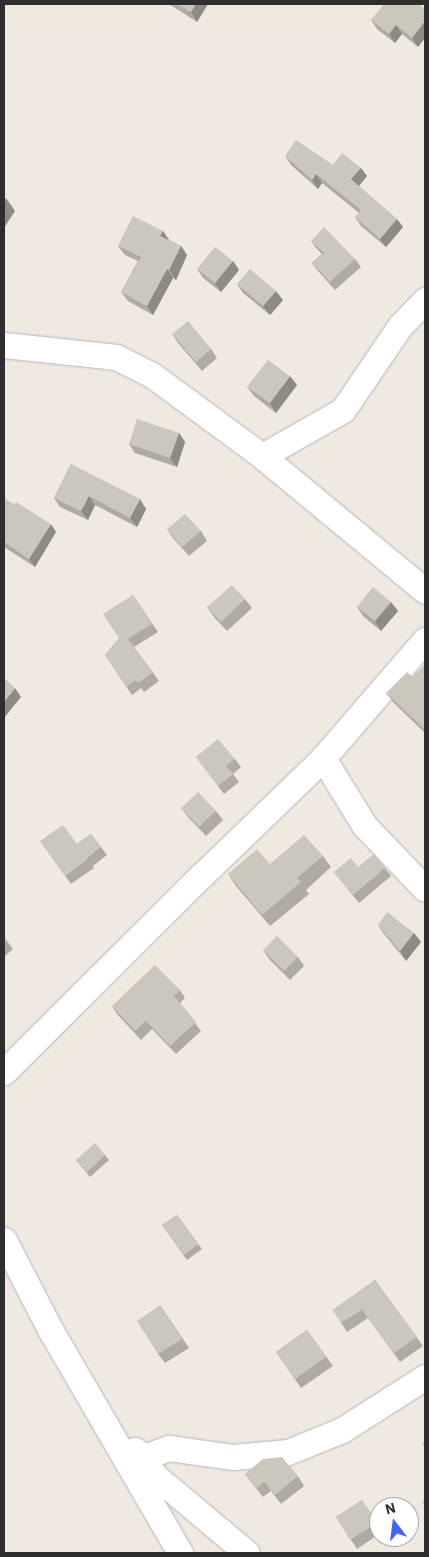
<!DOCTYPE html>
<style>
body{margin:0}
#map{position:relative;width:429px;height:1557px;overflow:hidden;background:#efe9e1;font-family:"IBM Plex Sans",sans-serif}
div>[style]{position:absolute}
.roads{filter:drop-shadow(0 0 1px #b4b7c1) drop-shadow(0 0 1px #b4b7c1)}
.street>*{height:25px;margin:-12.5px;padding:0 12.5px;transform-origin:12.5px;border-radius:12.5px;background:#fff}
.wall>*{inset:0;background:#afaba4}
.shaded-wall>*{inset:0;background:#8e8b86}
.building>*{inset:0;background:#cbc7bf}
span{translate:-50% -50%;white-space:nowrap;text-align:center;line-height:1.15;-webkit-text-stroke:4.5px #fff;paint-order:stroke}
.frame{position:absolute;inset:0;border:5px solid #2e2e2e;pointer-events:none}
.north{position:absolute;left:369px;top:1497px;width:50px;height:50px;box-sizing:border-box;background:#fff;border:1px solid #ababab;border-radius:50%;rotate:345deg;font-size:14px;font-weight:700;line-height:20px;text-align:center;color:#2e2e2e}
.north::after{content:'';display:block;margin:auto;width:18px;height:22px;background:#4264fb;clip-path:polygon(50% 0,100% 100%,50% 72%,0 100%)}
</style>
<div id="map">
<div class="roads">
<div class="street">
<div style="left:4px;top:345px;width:113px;rotate:6.1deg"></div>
<div style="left:116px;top:357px;width:40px;rotate:26.6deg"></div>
<div style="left:152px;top:375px;width:137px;rotate:36.4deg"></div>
<div style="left:262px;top:456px;width:93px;rotate:-29.6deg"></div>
<div style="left:343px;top:410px;width:102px;rotate:-55.8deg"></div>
<div style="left:400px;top:326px;width:36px;rotate:-46deg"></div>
<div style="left:262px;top:456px;width:212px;rotate:39.6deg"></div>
<div style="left:323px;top:758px;width:79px;rotate:58.5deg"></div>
<div style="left:364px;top:825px;width:88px;rotate:46.4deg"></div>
<div style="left:4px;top:1072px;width:278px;rotate:-44.9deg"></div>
<div style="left:201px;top:876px;width:170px;rotate:-44deg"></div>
<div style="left:323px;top:758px;width:156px;rotate:-49.2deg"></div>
<div style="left:4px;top:1240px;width:102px;rotate:62.7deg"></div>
<div style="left:51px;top:1331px;width:257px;rotate:59.8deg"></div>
<div style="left:135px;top:1450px;width:11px;rotate:38deg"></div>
<div style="left:144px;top:1457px;width:21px;rotate:61deg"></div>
<div style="left:154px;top:1475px;width:121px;rotate:40deg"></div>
<div style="left:144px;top:1457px;width:27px;rotate:-20deg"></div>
<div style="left:169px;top:1448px;width:65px;rotate:8deg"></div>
<div style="left:233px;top:1457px;width:55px;rotate:-5.2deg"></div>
<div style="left:288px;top:1452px;width:58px;rotate:-22.2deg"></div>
<div style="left:342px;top:1430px;width:98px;rotate:-32.6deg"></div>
</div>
</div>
<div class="wall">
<div style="clip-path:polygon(169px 4px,208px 4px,197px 22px)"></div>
<div style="clip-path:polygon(425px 9px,425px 38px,418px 47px,402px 34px,395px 43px,377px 29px,371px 20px)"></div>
<div style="clip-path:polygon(285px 156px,333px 165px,361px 168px,367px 176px,359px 186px,403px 227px,386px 247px,361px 226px,355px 217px,359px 213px,322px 183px,318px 189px,291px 165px)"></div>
<div style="clip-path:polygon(163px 231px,169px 240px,181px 246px,187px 255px,176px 280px,173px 278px,153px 315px,128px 301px,121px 292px,138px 261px,125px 255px,118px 246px)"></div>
<div style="clip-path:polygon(311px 241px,355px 259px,361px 267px,335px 290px,318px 271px,312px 263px,322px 254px,317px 249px)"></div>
<div style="clip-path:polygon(233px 261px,239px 270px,221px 292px,203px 278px,197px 269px)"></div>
<div style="clip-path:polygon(237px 284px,283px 300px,270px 315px,243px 293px)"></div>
<div style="clip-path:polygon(172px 334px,211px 349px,217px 358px,202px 371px,178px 343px)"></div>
<div style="clip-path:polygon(297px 385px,276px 413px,254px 396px,247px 387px)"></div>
<div style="clip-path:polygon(179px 433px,185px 442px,177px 467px,135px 453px,129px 444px)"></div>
<div style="clip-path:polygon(71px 464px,146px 509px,137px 527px,95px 505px,88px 520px,60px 507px,54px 498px)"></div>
<div style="clip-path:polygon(4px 498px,56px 532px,35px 567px,4px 547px)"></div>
<div style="clip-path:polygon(167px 529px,201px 531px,207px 541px,189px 556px,173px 538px)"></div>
<div style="clip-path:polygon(133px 595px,158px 632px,134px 647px,159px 681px,144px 692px,141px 688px,132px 695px,105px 655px,119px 638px)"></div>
<div style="clip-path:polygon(245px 599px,252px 608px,227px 631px,214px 617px,207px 607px)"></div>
<div style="clip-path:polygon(391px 602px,398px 611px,381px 631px,363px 616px,357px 607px)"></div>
<div style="clip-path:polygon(425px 665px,425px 733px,393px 702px,386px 693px,413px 677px)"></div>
<div style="clip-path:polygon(196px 757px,235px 759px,241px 767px,233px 774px,239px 782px,224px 794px)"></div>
<div style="clip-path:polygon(181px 808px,216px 811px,223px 820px,206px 836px,188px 817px)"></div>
<div style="clip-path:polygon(91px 834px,107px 855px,93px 866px,94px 868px,71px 884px,40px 841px,77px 844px)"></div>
<div style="clip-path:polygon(323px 856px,331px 867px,306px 890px,309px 894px,270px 926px,236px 886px,228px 874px,270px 864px)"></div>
<div style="clip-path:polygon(358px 867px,385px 868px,391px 876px,359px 903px,334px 872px)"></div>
<div style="clip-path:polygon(378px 925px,414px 933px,421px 942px,406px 961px,384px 934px)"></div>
<div style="clip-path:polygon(4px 937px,13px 949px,4px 957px)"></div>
<div style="clip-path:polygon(263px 950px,298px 957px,304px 966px,290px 980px,269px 959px)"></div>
<div style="clip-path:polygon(180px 990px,185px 998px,180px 1003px,201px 1031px,176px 1054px,152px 1029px,141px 1040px,117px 1014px,112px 1006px)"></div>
<div style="clip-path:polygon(105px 1155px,109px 1160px,90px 1177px,76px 1160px)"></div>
<div style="clip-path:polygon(177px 1215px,202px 1249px,187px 1260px,162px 1225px)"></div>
<div style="clip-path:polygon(375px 1280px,423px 1346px,400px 1362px,368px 1318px,347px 1332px,333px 1310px)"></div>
<div style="clip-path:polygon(160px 1305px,189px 1348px,165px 1363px,158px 1354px)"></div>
<div style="clip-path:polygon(307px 1330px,333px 1366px,301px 1388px,276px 1352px)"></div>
<div style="clip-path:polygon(245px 1474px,298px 1476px,304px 1486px,281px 1504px,271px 1491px,263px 1497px)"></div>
<div style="clip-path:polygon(362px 1500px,379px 1526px,379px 1534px,357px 1549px,336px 1517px)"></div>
</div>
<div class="shaded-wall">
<div style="clip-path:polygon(196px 4px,208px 4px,197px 22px,191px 12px)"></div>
<div style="clip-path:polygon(425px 21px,425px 38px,418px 47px,412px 38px)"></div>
<div style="clip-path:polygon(396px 25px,402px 34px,395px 43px,389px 34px)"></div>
<div style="clip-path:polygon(361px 168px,367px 176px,357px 188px,351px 179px)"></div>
<div style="clip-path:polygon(316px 174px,322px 183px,318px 189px,312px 180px)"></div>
<div style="clip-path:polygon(6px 198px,15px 211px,4px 228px,4px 202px)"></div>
<div style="clip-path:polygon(397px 219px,403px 227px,386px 247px,380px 239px)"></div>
<div style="clip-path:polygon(163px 231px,169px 240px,167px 246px,160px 236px)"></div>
<div style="clip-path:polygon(181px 246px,187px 255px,176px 280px,169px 270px)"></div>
<div style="clip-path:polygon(233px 261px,239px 270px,221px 292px,215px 283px)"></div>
<div style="clip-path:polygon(167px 269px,173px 278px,153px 315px,147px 306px)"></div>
<div style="clip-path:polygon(276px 291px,283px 300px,270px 315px,263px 306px)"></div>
<div style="clip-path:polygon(290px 376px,297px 385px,276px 413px,270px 403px)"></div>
<div style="clip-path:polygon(179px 433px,185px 442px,177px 467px,170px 458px)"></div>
<div style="clip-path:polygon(89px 496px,95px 505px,88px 520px,81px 511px)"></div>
<div style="clip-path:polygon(140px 499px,146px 509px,137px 527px,130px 518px)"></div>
<div style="clip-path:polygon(51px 524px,56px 532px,35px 567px,29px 559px)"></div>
<div style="clip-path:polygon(391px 602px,398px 611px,381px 631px,375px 621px)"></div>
<div style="clip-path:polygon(15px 688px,21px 697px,4px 718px,4px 702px)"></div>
<div style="clip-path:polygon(414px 933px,421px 942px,406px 961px,400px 951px)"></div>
</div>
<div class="building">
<div style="clip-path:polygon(177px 4px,196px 4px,191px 12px)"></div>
<div style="clip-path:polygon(384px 4px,419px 4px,425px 9px,425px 21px,412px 38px,396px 25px,389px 34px,371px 20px)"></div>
<div style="clip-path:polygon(296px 140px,333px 165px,342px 153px,361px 168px,351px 179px,397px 219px,380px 239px,355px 217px,361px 210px,316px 174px,312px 180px,285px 156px)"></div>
<div style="clip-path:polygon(133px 216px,163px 231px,160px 236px,181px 246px,169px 270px,167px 269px,147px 306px,121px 292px,141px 257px,118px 246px)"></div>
<div style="clip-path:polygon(324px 227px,355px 259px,330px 282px,312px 263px,324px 253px,311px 241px)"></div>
<div style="clip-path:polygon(215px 247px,233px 261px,215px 283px,197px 269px)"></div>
<div style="clip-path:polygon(250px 269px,276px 291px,263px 306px,237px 284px)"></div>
<div style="clip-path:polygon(188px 321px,211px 349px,196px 362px,172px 334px)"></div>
<div style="clip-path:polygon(268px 360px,290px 376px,270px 403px,247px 387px)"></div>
<div style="clip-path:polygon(137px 419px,179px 433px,170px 458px,129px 444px)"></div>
<div style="clip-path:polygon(71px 464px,140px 499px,130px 518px,89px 496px,81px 511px,54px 498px)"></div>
<div style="clip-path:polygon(4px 498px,14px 505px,16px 502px,51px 524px,29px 559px,4px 542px)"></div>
<div style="clip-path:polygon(185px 514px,201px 531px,182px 547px,167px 529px)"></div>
<div style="clip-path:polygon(232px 585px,245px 599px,221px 622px,207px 607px)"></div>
<div style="clip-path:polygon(373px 587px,391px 602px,375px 621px,357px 607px)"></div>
<div style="clip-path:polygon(133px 595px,152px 624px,128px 639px,153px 672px,138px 683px,136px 680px,126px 687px,105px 655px,119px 638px,103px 614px)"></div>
<div style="clip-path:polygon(425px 665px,425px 730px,386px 693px,407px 672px,413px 677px)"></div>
<div style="clip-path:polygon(4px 678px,15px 688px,4px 702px)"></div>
<div style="clip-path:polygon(218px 739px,235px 759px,226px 766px,233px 774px,218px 786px,196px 757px)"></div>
<div style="clip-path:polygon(198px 792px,216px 811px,199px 827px,181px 808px)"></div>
<div style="clip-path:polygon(63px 825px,77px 844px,91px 834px,101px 847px,87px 858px,88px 859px,65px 876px,40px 841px)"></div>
<div style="clip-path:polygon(304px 835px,323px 856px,297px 878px,301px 882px,262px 915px,228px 874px,257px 849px,270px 864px)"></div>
<div style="clip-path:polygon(374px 854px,385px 868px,353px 895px,334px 872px,351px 858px,358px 867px)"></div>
<div style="clip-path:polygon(387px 912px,414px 933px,400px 951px,378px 925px)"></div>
<div style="clip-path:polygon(277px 936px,298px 957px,284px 971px,263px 950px)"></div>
<div style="clip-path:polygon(4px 937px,7px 940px,4px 943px)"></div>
<div style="clip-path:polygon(155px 965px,180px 990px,174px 996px,196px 1022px,170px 1046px,146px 1021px,135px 1031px,112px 1006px)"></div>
<div style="clip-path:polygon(95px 1143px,105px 1155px,87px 1172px,76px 1160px)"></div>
<div style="clip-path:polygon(177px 1215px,198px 1244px,184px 1255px,162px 1225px)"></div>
<div style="clip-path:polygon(375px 1280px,417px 1337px,394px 1353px,362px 1310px,341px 1323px,333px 1310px)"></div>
<div style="clip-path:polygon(160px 1305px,182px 1339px,158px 1354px,137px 1321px)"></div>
<div style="clip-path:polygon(307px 1330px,326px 1357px,295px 1379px,276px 1352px)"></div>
<div style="clip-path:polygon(425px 1441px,425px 1448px,422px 1443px)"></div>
<div style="clip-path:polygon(282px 1457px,298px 1476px,275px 1495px,264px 1482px,257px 1488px,245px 1474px,263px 1459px)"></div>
<div style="clip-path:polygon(425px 1499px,425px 1506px,422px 1502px)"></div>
<div style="clip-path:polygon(362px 1500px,377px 1523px,350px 1540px,336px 1517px)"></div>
</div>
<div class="frame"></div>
<div class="north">N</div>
</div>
